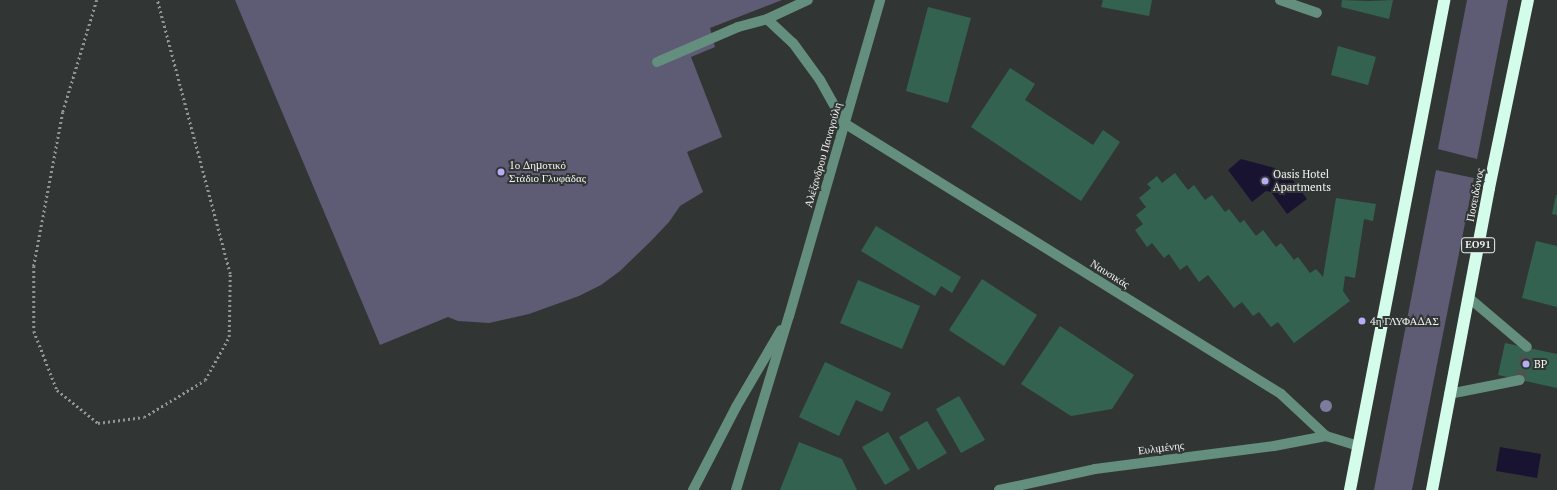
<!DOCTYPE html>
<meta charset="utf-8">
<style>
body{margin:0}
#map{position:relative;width:1557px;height:490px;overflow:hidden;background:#313634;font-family:"PT Serif",serif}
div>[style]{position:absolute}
.green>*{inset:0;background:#5e5b74}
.water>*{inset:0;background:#191332}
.building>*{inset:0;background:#346251}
.minor-tunnel>*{height:10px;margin-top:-5px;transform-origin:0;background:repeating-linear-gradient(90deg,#4e5250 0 10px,transparent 0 15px)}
.path>*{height:2.5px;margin-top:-1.25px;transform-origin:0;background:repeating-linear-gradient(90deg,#919593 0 2px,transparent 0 5px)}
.minor>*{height:10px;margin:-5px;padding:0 5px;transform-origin:5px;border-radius:5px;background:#648e7d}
.highway>*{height:12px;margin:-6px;padding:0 6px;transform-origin:6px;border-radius:6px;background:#d4fceb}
.trees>*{width:12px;height:12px;margin:-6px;border-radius:50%;background:#7e7c9e}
.dots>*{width:11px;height:11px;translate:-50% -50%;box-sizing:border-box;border:2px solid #313634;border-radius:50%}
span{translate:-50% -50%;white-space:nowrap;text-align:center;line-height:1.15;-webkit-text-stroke:4px #313634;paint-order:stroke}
.shield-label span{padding:1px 3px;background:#313634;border:1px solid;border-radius:3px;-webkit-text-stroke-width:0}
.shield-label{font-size:10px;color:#f1f4f2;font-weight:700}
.street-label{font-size:11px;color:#f1f4f2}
.poi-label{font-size:11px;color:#f1f4f2}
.left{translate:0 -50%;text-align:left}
</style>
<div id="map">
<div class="green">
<div style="clip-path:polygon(235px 0,782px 0,710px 28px,715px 47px,691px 57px,722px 137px,687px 152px,703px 192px,680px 206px,669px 222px,651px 241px,620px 271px,601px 285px,579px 296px,529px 314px,489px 323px,458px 321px,448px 317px,380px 345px)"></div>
<div style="clip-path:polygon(1467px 0,1508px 0,1477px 159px,1438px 149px)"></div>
<div style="clip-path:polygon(1436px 170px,1474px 178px,1412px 490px,1374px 490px)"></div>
</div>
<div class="water">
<div style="clip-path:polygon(1241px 159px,1286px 171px,1307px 199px,1287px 214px,1271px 192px,1266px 191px,1252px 202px,1228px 170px)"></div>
<div style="clip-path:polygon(1500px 447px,1541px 454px,1537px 478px,1496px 471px)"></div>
</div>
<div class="building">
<div style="clip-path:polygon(1103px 0,1152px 0,1149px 16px,1101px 7px)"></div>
<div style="clip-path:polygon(1342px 0,1369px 1px,1393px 0,1389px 19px,1341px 7px)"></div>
<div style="clip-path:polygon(928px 7px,971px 18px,948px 103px,906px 91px)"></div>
<div style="clip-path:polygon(1338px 46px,1376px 57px,1368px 85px,1331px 75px)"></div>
<div style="clip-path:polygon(1010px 68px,1035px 84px,1025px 100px,1093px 145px,1103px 130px,1120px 142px,1081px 201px,971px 127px)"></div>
<div style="clip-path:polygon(1175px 173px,1188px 190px,1194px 185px,1205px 200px,1212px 195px,1225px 212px,1229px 209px,1240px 223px,1244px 220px,1256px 236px,1263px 230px,1276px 247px,1281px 243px,1294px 260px,1298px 257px,1310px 273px,1316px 269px,1323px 277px,1336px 198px,1376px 204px,1373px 221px,1364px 219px,1355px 278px,1345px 276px,1343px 291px,1350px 301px,1294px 343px,1278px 322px,1271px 327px,1259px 312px,1253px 316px,1242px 302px,1234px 308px,1208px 275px,1199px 282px,1187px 265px,1180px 270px,1169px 254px,1164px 258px,1152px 243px,1147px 247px,1135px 230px,1143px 224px,1136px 215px,1146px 207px,1139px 198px,1151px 188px,1147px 184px,1157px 176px,1162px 183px)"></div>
<div style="clip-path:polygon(1556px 195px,1557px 195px,1557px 215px,1552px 214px)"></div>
<div style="clip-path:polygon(876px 226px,961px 277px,952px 293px,941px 286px,935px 296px,861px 251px)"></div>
<div style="clip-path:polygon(1536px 241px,1557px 246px,1557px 307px,1522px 298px)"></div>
<div style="clip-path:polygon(982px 279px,1037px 315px,1004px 366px,949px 330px)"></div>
<div style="clip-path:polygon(858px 280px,920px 306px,902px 349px,840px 323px)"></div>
<div style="clip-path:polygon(1060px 326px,1134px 375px,1112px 409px,1071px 416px,1021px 384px)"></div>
<div style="clip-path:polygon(1505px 343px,1557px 354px,1557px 388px,1498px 375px)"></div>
<div style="clip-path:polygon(825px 362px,891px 393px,882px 412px,856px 400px,839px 436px,799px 417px)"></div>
<div style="clip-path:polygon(959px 396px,985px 440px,961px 453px,936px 409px)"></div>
<div style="clip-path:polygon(927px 421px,947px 453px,918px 470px,899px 437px)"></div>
<div style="clip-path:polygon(888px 432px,910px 470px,885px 485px,862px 447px)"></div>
<div style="clip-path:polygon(799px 442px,842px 459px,857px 490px,780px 490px)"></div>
</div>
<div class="minor-tunnel">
<div style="left:1520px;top:380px;width:34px;rotate:-78deg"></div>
</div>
<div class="path">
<div style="left:97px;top:0;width:117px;rotate:106.9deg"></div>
<div style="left:63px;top:112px;width:157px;rotate:100.7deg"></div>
<div style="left:34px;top:266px;width:65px;rotate:90deg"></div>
<div style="left:34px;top:331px;width:63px;rotate:68.7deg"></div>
<div style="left:57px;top:390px;width:53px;rotate:38.8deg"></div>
<div style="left:98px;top:423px;width:46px;rotate:-7.4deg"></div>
<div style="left:144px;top:417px;width:71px;rotate:-31.2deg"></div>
<div style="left:205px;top:380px;width:49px;rotate:-60.8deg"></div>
<div style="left:229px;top:337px;width:63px;rotate:-89.1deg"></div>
<div style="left:230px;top:274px;width:284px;rotate:-104.9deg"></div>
</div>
<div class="minor">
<div style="left:1280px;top:0;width:39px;rotate:19deg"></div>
<div style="left:767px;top:19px;width:45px;rotate:-24.9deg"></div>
<div style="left:657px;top:62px;width:88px;rotate:-23.4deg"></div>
<div style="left:738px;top:27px;width:30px;rotate:-15deg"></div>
<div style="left:767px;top:19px;width:35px;rotate:43deg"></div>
<div style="left:793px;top:43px;width:46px;rotate:53.9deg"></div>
<div style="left:820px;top:80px;width:49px;rotate:60.8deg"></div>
<div style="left:844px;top:123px;width:514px;rotate:31.8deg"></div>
<div style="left:1281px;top:394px;width:62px;rotate:43deg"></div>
<div style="left:1326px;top:436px;width:34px;rotate:17deg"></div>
<div style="left:1468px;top:297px;width:77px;rotate:40.3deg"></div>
<div style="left:1449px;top:394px;width:72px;rotate:-11.2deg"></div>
<div style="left:693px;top:490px;width:93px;rotate:-62.6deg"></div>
<div style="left:736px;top:407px;width:89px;rotate:-59.7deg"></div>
<div style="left:736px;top:490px;width:182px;rotate:-73.1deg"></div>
<div style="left:789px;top:316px;width:329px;rotate:-73.9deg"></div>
<div style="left:999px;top:490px;width:98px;rotate:-12.3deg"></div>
<div style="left:1095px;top:469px;width:180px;rotate:-7.3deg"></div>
<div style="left:1274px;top:446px;width:53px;rotate:-10.9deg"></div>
</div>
<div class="highway">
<div style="left:1350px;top:490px;width:499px;rotate:-79.1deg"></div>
<div style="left:1432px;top:490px;width:307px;rotate:-79.3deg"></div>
<div style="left:1489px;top:188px;width:192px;rotate:-78.3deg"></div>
</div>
<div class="trees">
<div style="left:1326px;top:406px"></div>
</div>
<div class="dots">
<div style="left:501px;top:172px;background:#b6acf8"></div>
<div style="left:1265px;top:181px;background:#b6acf8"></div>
<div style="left:1362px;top:321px;background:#b6acf8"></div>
<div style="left:1526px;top:364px;background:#b6acf8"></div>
</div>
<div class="shield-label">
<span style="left:1478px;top:245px">ΕΟ91</span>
</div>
<div class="street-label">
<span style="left:823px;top:155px;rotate:-74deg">Αλέξανδρου Παναγούλη</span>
<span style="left:1475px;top:195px;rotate:-79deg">Ποσειδώνος</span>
<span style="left:1110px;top:274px;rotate:32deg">Ναυσικάς</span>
<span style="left:1161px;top:448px;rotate:-7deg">Ευλιμένης</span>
</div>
<div class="poi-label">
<span class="left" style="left:509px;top:172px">1ο Δημοτικό<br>Στάδιο Γλυφάδας</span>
<span class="left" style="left:1273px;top:181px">Oasis Hotel<br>Apartments</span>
<span class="left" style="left:1370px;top:321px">4η ΓΛΥΦΑΔΑΣ</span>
<span class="left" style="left:1534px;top:364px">BP</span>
</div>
</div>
